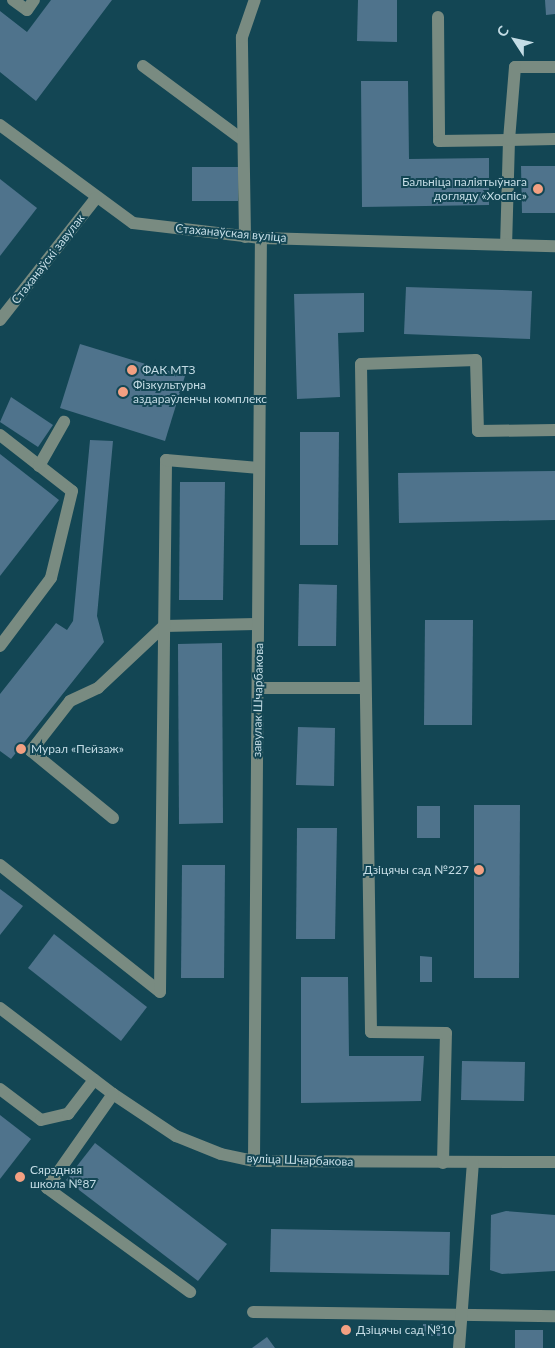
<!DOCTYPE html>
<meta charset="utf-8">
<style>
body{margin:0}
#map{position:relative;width:555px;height:1348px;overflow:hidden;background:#134654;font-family:Lato,sans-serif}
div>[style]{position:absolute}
.building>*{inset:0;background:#4f738c}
.minor>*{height:12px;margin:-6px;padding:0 6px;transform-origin:6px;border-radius:6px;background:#798b81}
.dots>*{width:14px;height:14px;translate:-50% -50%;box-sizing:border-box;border:2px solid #134654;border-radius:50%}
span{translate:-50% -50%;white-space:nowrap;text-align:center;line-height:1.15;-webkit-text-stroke:4px #134654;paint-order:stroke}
.poi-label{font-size:12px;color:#c4dce5}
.right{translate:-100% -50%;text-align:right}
.left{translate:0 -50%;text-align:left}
.street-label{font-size:12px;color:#c4dce5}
.north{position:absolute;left:490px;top:15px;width:50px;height:50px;-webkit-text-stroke:4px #134654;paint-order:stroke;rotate:305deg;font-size:14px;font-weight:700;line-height:20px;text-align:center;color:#c4dce5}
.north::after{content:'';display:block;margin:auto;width:18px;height:22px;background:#c4dce5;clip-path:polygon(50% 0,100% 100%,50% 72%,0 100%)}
</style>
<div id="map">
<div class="building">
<div style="clip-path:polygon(51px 0,112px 0,36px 101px,0 72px,0 11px,27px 32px)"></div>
<div style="clip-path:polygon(358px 0,397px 0,397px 42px,357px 41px)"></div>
<div style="clip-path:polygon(545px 0,555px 0,555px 14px,546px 15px)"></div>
<div style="clip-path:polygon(361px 81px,408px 81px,409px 159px,489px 158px,489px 205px,362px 207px)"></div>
<div style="clip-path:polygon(521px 166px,555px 166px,555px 213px,522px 213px)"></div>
<div style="clip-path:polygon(192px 167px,239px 167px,238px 201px,192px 201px)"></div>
<div style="clip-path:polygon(0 179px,37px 208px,0 256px)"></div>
<div style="clip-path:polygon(406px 287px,532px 291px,530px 339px,404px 334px)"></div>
<div style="clip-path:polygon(364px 293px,364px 332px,338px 333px,340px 397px,297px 399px,294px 294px)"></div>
<div style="clip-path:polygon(80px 344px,185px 376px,165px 441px,60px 408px)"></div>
<div style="clip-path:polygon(11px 397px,53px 425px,38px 447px,0 422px)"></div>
<div style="clip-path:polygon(300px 432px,339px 432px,338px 545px,300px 545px)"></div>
<div style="clip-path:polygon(90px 440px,113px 441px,97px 616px,104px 642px,11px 759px,0 751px,0 694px,56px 623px,67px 630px,73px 621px)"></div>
<div style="clip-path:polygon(0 454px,59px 500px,0 576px)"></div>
<div style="clip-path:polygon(555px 471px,555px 520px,399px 523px,398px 473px)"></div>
<div style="clip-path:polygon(180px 482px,225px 482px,223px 600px,179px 600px)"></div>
<div style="clip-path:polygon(299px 584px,337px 585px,336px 646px,298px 646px)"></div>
<div style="clip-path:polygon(425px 620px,473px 620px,472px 725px,424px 725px)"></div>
<div style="clip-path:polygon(222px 643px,223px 823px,179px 824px,178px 644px)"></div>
<div style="clip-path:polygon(298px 727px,335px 728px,334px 786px,296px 785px)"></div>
<div style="clip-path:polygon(474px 805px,520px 805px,519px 978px,474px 978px)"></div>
<div style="clip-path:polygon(417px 806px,440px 806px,440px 838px,417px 838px)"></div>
<div style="clip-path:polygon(297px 828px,337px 828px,335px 939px,296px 939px)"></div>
<div style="clip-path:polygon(182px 865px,225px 865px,224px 978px,181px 978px)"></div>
<div style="clip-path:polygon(0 889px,23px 906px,0 935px)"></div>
<div style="clip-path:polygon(54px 934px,147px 1007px,121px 1041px,28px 968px)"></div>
<div style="clip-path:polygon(420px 956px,432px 957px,432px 982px,420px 982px)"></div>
<div style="clip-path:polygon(301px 977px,348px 977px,349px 1056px,424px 1056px,421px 1101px,301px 1103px)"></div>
<div style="clip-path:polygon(462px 1061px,525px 1062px,524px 1101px,461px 1100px)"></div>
<div style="clip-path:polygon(0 1115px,31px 1139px,0 1179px)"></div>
<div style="clip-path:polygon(95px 1143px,227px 1244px,198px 1281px,66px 1180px)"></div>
<div style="clip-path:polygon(506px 1211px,555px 1215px,555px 1271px,502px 1274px,490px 1270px,491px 1215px)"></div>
<div style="clip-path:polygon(271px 1229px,450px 1232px,449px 1275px,270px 1272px)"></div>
<div style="clip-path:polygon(423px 1324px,445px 1324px,445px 1336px,423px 1336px)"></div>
<div style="clip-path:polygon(515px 1330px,543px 1330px,543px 1348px,515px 1348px)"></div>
<div style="clip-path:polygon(267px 1337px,275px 1348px,252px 1348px)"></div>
</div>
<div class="minor">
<div style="left:13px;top:0;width:17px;rotate:36deg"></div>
<div style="left:27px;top:10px;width:12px;rotate:-55deg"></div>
<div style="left:438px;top:17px;width:124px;rotate:89.5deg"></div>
<div style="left:439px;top:141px;width:70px;rotate:-0.8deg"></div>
<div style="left:509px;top:140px;width:105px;rotate:91.6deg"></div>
<div style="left:143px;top:66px;width:124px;rotate:36.5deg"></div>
<div style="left:555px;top:67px;width:40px;rotate:180deg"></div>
<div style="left:515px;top:67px;width:73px;rotate:94.7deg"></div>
<div style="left:509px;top:140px;width:46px;rotate:-1.2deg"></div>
<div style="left:0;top:125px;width:165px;rotate:36.4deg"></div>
<div style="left:133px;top:223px;width:129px;rotate:6.7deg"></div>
<div style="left:261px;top:238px;width:294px;rotate:1.6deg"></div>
<div style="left:245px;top:237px;width:200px;rotate:-90.9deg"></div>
<div style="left:242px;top:37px;width:39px;rotate:-71deg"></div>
<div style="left:0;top:320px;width:155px;rotate:-51.8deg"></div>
<div style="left:0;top:435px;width:91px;rotate:37.9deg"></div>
<div style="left:72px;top:491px;width:89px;rotate:103.6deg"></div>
<div style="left:51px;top:578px;width:85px;rotate:126.9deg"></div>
<div style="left:39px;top:466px;width:51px;rotate:-60.4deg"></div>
<div style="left:258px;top:688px;width:107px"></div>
<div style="left:113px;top:818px;width:106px;rotate:-140.7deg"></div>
<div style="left:31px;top:751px;width:63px;rotate:-52deg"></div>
<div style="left:70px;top:701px;width:31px;rotate:-25deg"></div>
<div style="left:98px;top:688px;width:91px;rotate:-43.2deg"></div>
<div style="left:164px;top:626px;width:94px;rotate:-1.2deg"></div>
<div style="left:0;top:865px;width:204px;rotate:38.4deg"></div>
<div style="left:160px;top:992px;width:532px;rotate:-89.35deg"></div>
<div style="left:166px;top:460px;width:93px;rotate:4.9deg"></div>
<div style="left:0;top:1008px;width:142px;rotate:37.3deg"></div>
<div style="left:113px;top:1094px;width:76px;rotate:33.7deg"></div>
<div style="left:176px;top:1136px;width:48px;rotate:21.8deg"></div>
<div style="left:221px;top:1154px;width:34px;rotate:12deg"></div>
<div style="left:254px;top:1161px;width:301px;rotate:0.2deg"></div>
<div style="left:0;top:1089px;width:51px;rotate:37.1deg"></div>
<div style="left:41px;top:1120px;width:28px;rotate:-13deg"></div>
<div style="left:68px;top:1114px;width:43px;rotate:-52.6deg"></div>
<div style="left:113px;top:1094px;width:115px;rotate:125.1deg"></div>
<div style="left:47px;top:1188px;width:177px;rotate:36deg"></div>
<div style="left:254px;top:1161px;width:923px;rotate:-89.57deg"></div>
<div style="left:443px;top:1163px;width:130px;rotate:-88.7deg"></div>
<div style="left:446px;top:1033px;width:75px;rotate:-179.2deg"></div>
<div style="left:371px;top:1032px;width:668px;rotate:-90.86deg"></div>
<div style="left:361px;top:364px;width:115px;rotate:-2deg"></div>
<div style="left:476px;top:360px;width:71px;rotate:88.4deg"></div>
<div style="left:478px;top:431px;width:77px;rotate:-0.7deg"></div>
<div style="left:253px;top:1312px;width:302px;rotate:0.8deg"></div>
<div style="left:459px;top:1348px;width:186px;rotate:-85.7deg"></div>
</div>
<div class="dots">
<div style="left:538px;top:189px;background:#f3a082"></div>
<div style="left:132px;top:370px;background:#f3a082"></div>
<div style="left:123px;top:392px;background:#f3a082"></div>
<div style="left:21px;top:749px;background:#f3a082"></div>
<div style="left:479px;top:870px;background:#f3a082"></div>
<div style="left:20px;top:1177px;background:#f3a082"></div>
<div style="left:346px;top:1330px;background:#f3a082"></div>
</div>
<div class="poi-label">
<span class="right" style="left:527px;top:189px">Бальніца паліятыўнага<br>догляду «Хоспіс»</span>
<span class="left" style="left:142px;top:370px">ФАК МТЗ</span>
<span class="left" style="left:133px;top:392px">Фізкультурна<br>аздараўленчы комплекс</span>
<span class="left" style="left:31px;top:749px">Мурал «Пейзаж»</span>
<span class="right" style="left:469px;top:870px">Дзіцячы сад №227</span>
<span class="left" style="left:30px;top:1177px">Сярэдняя<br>школа №87</span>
<span class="left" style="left:356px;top:1330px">Дзіцячы сад №10</span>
</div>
<div class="street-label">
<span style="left:231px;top:233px;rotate:5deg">Стаханаўская вуліца</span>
<span style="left:48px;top:259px;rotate:-52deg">Стаханаўскі завулак</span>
<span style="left:258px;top:700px;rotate:-89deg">завулак Шчарбакова</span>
<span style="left:300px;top:1160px;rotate:2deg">вуліца Шчарбакова</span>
</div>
<div class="north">С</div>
</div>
